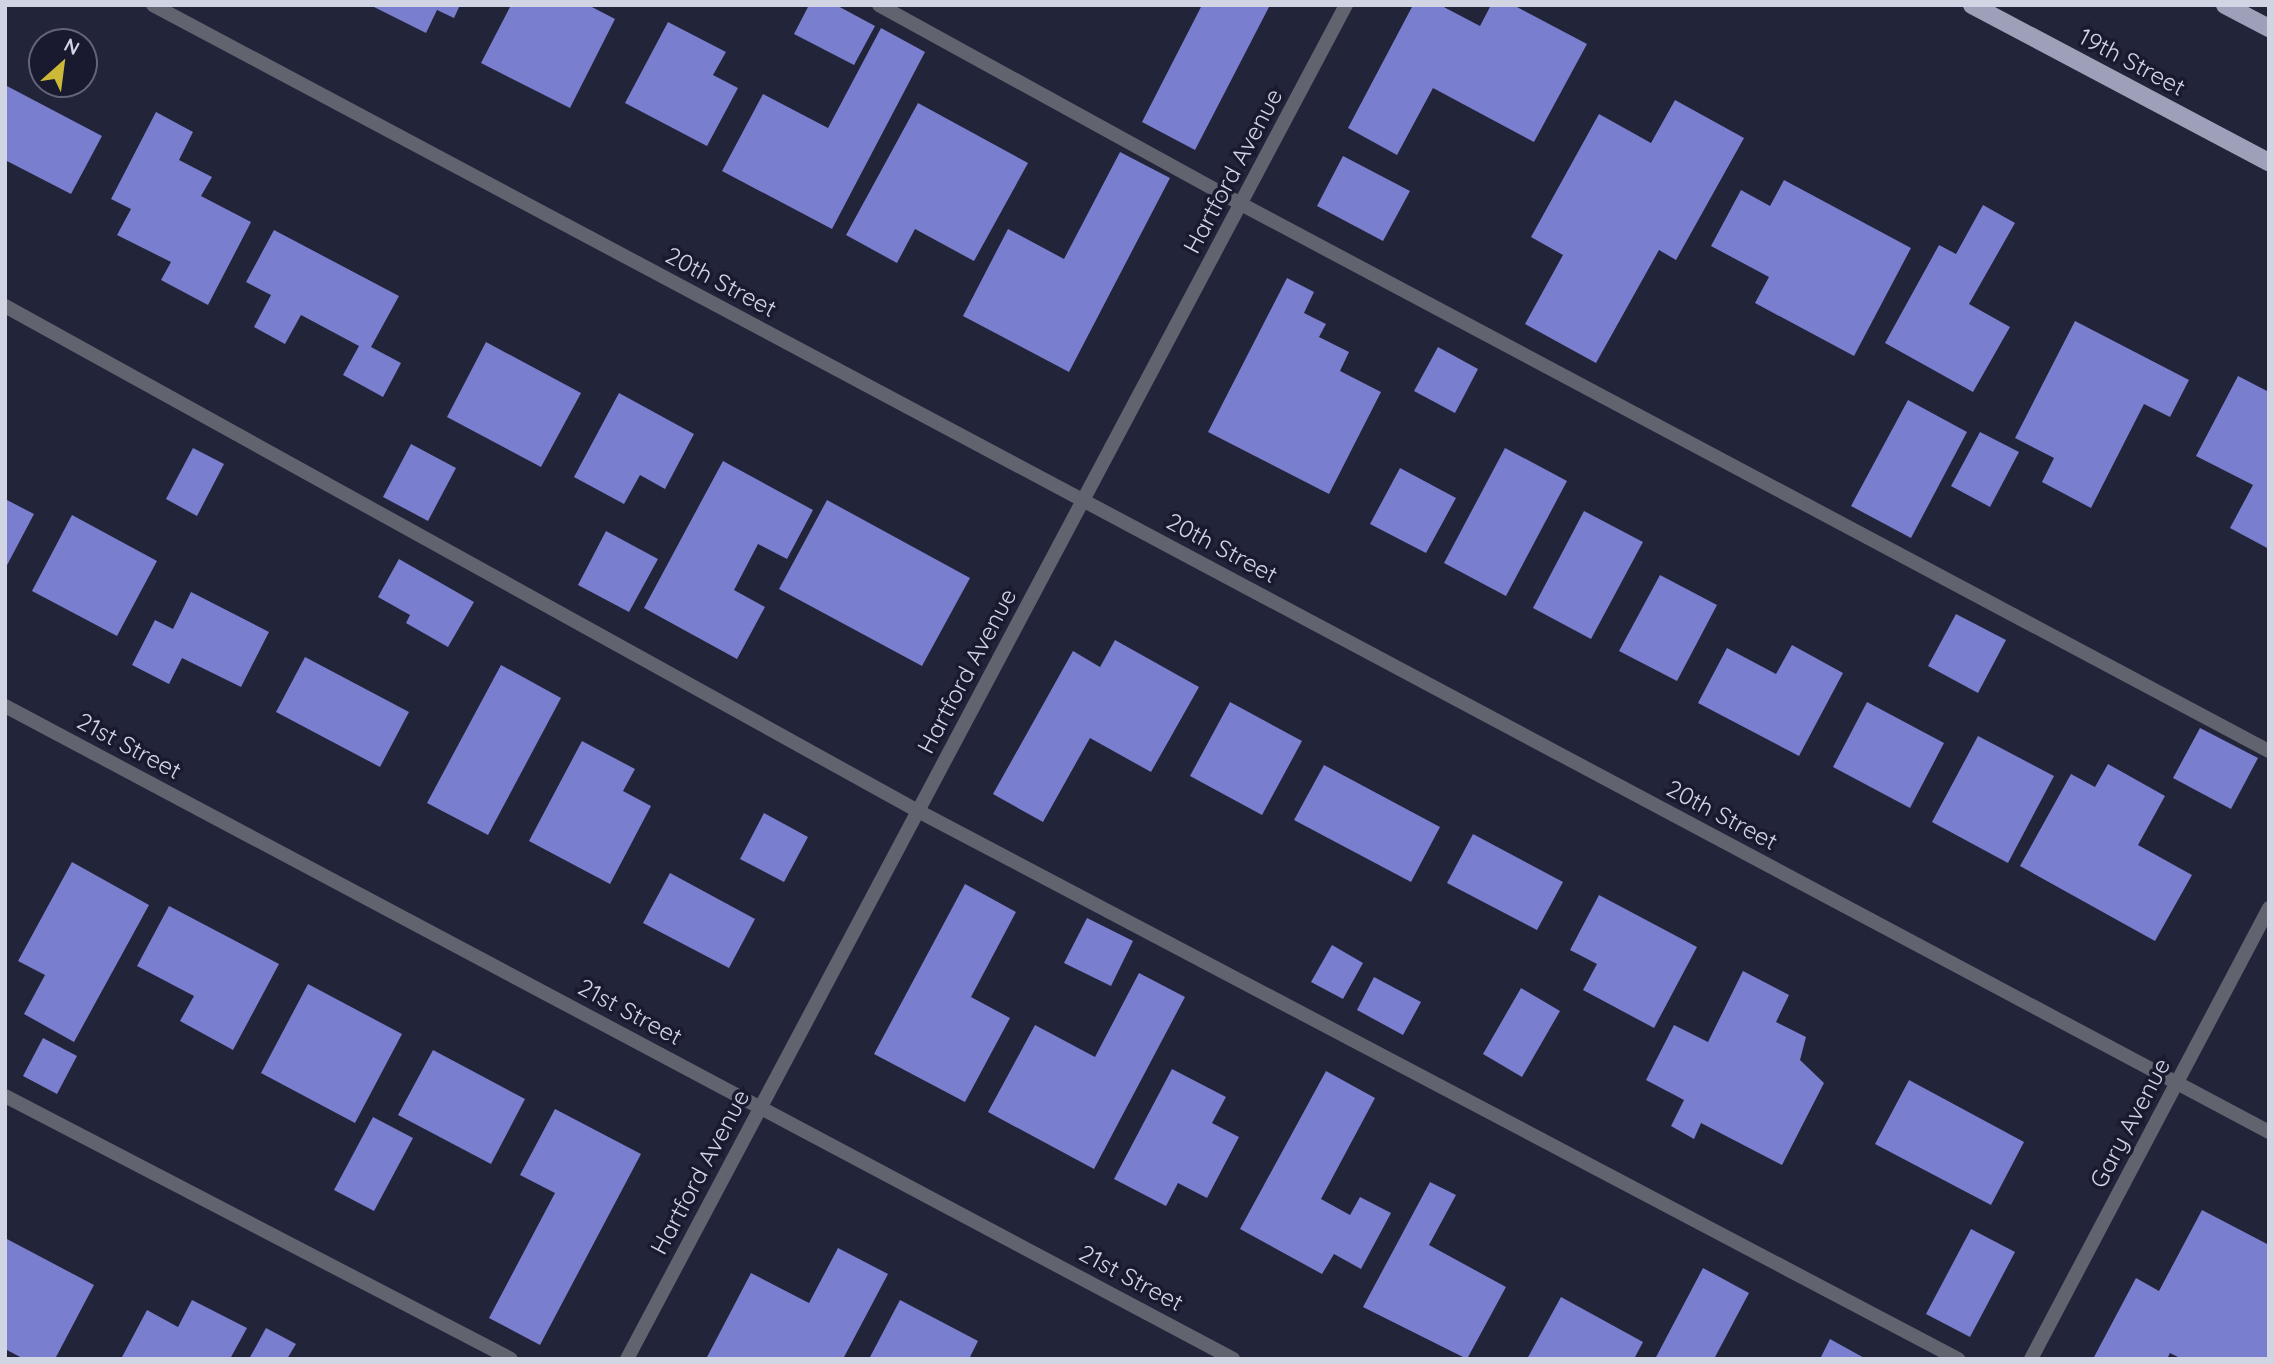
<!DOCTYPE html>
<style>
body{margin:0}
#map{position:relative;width:2274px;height:1364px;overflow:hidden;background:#22243a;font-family:Quicksand,sans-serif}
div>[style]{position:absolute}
.building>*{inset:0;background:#797ece}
.lane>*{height:14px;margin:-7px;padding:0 7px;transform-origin:7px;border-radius:7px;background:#61636f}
.street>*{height:14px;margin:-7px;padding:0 7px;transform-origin:7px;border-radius:7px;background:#61636f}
.primary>*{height:18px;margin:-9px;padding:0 9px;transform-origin:9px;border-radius:9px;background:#9da0b8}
span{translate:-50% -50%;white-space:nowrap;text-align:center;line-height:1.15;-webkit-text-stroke:7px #191a30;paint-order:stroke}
.street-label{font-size:24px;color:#d1d4e3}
.frame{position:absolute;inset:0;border:7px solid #d1d4e3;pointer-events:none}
.north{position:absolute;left:28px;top:28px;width:70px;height:70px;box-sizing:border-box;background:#191a30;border:2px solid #636478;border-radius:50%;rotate:28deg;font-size:19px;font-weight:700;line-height:28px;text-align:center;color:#d1d4e3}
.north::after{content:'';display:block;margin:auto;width:24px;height:32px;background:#cdb938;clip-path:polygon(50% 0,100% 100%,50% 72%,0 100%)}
</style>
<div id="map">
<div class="building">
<div style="clip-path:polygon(370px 5px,460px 5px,454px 18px,437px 10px,426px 33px)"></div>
<div style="clip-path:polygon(511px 5px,588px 5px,615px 19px,570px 108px,481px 63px)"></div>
<div style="clip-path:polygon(809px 5px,836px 5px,875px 26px,854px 65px,794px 34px)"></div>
<div style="clip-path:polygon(1202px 5px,1270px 5px,1195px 150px,1142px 122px)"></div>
<div style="clip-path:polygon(1413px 5px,1440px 5px,1480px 26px,1491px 5px,1513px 5px,1587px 44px,1534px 142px,1433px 88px,1397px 155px,1348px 128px)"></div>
<div style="clip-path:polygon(668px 22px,726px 52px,713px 75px,738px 88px,707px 146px,625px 103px)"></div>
<div style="clip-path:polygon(881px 28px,925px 52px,832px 229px,722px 171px,763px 94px,828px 128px)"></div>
<div style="clip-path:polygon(5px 85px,102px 136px,71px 194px,5px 160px)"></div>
<div style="clip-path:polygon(1675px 100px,1744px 138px,1676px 260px,1659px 250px,1596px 363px,1525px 324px,1563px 255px,1531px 237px,1599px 114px,1651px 143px)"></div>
<div style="clip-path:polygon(918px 103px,1028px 163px,974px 261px,915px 229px,897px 263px,846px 235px)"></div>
<div style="clip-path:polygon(156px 112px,193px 132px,179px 160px,212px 177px,201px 196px,251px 222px,208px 305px,161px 280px,171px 262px,117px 235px,131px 209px,111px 199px)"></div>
<div style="clip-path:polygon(1120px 152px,1170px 178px,1069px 372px,963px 316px,1008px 229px,1064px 259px)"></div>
<div style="clip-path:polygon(1343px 156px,1410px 191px,1383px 241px,1317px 206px)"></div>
<div style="clip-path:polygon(1784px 180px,1911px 248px,1854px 356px,1755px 303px,1769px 277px,1711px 246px,1741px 190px,1770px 206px)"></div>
<div style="clip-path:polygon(1983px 205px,2015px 223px,1969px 304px,2010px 327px,1973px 392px,1885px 343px,1939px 245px,1956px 254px)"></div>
<div style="clip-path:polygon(274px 230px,399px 296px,371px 347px,401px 363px,383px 397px,343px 375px,359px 346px,301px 315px,285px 344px,254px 327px,271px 295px,246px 282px)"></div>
<div style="clip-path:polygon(1287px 278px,1314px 292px,1304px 313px,1326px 324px,1319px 337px,1349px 352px,1340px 371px,1381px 392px,1329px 494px,1208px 432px)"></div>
<div style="clip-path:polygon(2075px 321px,2189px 380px,2170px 417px,2144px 404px,2091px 508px,2042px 482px,2054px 458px,2015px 438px)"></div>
<div style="clip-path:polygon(486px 342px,581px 393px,541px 467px,447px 417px)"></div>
<div style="clip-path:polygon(1438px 347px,1478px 369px,1455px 413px,1414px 391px)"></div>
<div style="clip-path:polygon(2238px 376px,2269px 392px,2269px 549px,2230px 528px,2253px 485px,2196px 456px)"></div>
<div style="clip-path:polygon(619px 393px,694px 434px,665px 489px,640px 475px,624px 504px,574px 477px)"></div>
<div style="clip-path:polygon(1908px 400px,1967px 432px,1911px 538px,1851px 506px)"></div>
<div style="clip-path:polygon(1980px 432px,2019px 452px,1990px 507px,1951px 486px)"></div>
<div style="clip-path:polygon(411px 444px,456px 468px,428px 521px,383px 497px)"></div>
<div style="clip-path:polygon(193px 448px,224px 464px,197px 516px,166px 499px)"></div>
<div style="clip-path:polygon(1505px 448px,1567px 481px,1506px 596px,1444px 563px)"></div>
<div style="clip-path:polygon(723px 461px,813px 510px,787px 559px,758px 544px,734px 590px,765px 607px,737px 659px,644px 608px)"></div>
<div style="clip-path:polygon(1400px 468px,1456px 498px,1426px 553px,1370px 524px)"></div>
<div style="clip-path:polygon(5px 499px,34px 514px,5px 569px)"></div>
<div style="clip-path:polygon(827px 500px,970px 578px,922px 666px,779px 589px)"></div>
<div style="clip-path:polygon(1584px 511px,1643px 542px,1591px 639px,1533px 608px)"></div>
<div style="clip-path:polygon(72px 515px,157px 561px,117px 636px,32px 591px)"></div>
<div style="clip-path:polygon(606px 531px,658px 559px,629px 612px,578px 585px)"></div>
<div style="clip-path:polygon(399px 559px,474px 602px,448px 647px,406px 623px,410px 615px,378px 597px)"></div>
<div style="clip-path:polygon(1660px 575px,1717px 605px,1677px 681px,1619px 651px)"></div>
<div style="clip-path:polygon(191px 592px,269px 632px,241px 687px,182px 658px,169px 684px,132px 665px,155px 620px,173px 629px)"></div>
<div style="clip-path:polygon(1956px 614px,2006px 640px,1978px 693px,1928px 666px)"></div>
<div style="clip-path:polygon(1115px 640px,1199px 687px,1151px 772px,1090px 738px,1043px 822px,993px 794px,1073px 651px,1100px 667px)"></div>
<div style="clip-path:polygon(1792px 645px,1843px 673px,1799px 756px,1698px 703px,1727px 648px,1776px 674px)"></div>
<div style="clip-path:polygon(305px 657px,409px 712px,380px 767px,276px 712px)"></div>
<div style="clip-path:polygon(501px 665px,561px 698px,488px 835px,427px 803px)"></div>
<div style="clip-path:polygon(1230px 702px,1302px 741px,1262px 815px,1190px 776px)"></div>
<div style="clip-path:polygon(1867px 702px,1944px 743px,1910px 808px,1833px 767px)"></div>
<div style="clip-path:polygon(2200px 728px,2258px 758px,2231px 809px,2173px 778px)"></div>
<div style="clip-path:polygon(1978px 736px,2054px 776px,2008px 863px,1932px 822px)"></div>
<div style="clip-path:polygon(582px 741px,635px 769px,623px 791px,651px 806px,610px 884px,529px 841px)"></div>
<div style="clip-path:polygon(2108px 764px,2165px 796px,2138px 845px,2192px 875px,2155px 941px,2020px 866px,2071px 774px,2095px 787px)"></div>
<div style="clip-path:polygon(1324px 765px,1440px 827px,1411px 882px,1294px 820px)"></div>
<div style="clip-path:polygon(764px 813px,808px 837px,784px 882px,740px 859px)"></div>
<div style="clip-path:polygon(1473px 834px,1563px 882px,1537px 930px,1447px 883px)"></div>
<div style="clip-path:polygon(72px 862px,149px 905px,74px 1042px,24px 1014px,45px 975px,18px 961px)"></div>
<div style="clip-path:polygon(670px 873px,755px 919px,729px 968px,643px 923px)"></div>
<div style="clip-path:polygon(965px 884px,1016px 912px,971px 997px,1010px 1018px,965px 1102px,874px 1054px)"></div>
<div style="clip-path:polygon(1599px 895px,1697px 947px,1654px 1028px,1583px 990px,1597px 964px,1570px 950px)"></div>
<div style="clip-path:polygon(169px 906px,279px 964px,233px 1050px,180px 1021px,194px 996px,137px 966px)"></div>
<div style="clip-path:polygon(1087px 918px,1133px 941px,1111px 986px,1064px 963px)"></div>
<div style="clip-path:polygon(1332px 945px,1363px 963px,1343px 999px,1311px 982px)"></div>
<div style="clip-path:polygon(1743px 971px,1789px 995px,1776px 1022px,1806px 1037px,1800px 1060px,1824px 1083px,1782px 1165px,1701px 1123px,1694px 1139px,1671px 1126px,1684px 1100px,1646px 1080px,1674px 1025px,1708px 1042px)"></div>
<div style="clip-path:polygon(1139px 973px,1185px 997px,1094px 1169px,988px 1112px,1035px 1025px,1095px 1057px)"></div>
<div style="clip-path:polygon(1374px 977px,1421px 1002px,1403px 1035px,1357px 1010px)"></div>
<div style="clip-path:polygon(308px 984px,402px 1034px,355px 1123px,261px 1073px)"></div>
<div style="clip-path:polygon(1521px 988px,1560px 1011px,1522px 1077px,1483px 1054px)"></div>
<div style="clip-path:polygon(43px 1038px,77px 1056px,57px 1094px,23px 1076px)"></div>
<div style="clip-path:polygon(433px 1050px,525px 1099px,491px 1164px,398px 1115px)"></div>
<div style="clip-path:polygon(1172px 1069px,1226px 1097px,1212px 1123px,1239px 1137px,1207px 1198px,1178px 1183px,1166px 1206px,1114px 1179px)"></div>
<div style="clip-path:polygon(1326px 1071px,1375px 1098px,1321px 1199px,1350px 1215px,1360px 1197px,1391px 1213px,1361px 1269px,1334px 1254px,1322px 1274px,1240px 1229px)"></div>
<div style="clip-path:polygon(1909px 1080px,2024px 1142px,1991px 1205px,1875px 1144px)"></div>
<div style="clip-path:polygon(555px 1109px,641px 1154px,540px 1345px,489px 1318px,555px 1193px,520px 1175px)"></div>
<div style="clip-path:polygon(373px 1117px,413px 1138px,374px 1211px,334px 1190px)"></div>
<div style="clip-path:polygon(1430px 1182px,1456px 1195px,1429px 1245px,1506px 1287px,1467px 1359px,1363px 1307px)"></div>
<div style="clip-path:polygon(2202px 1210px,2269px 1245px,2269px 1359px,2182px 1359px,2170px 1353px,2167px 1359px,2093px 1359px,2136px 1278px,2159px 1291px)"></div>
<div style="clip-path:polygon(1971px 1229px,2015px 1252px,1970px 1337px,1926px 1314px)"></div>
<div style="clip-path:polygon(5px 1238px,94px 1285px,55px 1359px,24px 1359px,5px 1349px)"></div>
<div style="clip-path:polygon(838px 1248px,888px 1274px,843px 1359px,706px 1359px,751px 1273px,809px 1303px)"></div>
<div style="clip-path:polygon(1703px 1268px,1749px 1293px,1714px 1359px,1655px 1359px)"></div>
<div style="clip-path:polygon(1561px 1297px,1643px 1342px,1634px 1359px,1527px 1359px)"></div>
<div style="clip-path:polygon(192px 1300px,247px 1328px,230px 1359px,121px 1359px,147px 1310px,178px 1327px)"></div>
<div style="clip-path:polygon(900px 1300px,978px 1341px,969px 1359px,870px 1357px)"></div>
<div style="clip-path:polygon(266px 1328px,296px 1344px,287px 1359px,249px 1359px)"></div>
<div style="clip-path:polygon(1830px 1339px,1866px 1359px,1820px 1359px)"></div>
</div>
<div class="lane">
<div style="left:879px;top:5px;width:413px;rotate:28.8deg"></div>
<div style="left:1241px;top:204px;width:1164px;rotate:28.02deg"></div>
<div style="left:5px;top:306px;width:1043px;rotate:28.95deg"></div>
<div style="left:918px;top:811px;width:1176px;rotate:27.79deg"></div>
<div style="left:5px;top:1096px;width:570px;rotate:27.46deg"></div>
</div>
<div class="street">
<div style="left:153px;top:5px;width:2397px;rotate:28.04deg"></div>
<div style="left:5px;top:706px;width:1391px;rotate:28deg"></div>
<div style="left:627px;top:1359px;width:1533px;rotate:-62.03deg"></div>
<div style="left:2031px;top:1359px;width:510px;rotate:-62.18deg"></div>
</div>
<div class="primary">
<div style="left:1972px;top:5px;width:336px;rotate:27.9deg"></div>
<div style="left:2225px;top:5px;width:50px;rotate:27.6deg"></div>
</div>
<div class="street-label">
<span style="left:2132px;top:62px;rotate:28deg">19th Street</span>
<span style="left:1233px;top:171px;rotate:-62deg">Hartford Avenue</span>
<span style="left:721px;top:282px;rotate:28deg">20th Street</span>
<span style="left:1222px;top:548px;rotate:28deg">20th Street</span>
<span style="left:967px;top:671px;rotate:-62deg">Hartford Avenue</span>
<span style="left:129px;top:746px;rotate:28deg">21st Street</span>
<span style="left:1722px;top:815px;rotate:28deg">20th Street</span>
<span style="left:630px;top:1012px;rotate:28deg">21st Street</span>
<span style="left:2130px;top:1123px;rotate:-62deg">Gary Avenue</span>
<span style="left:700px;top:1172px;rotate:-62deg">Hartford Avenue</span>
<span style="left:1131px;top:1278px;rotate:28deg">21st Street</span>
</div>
<div class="frame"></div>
<div class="north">N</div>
</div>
